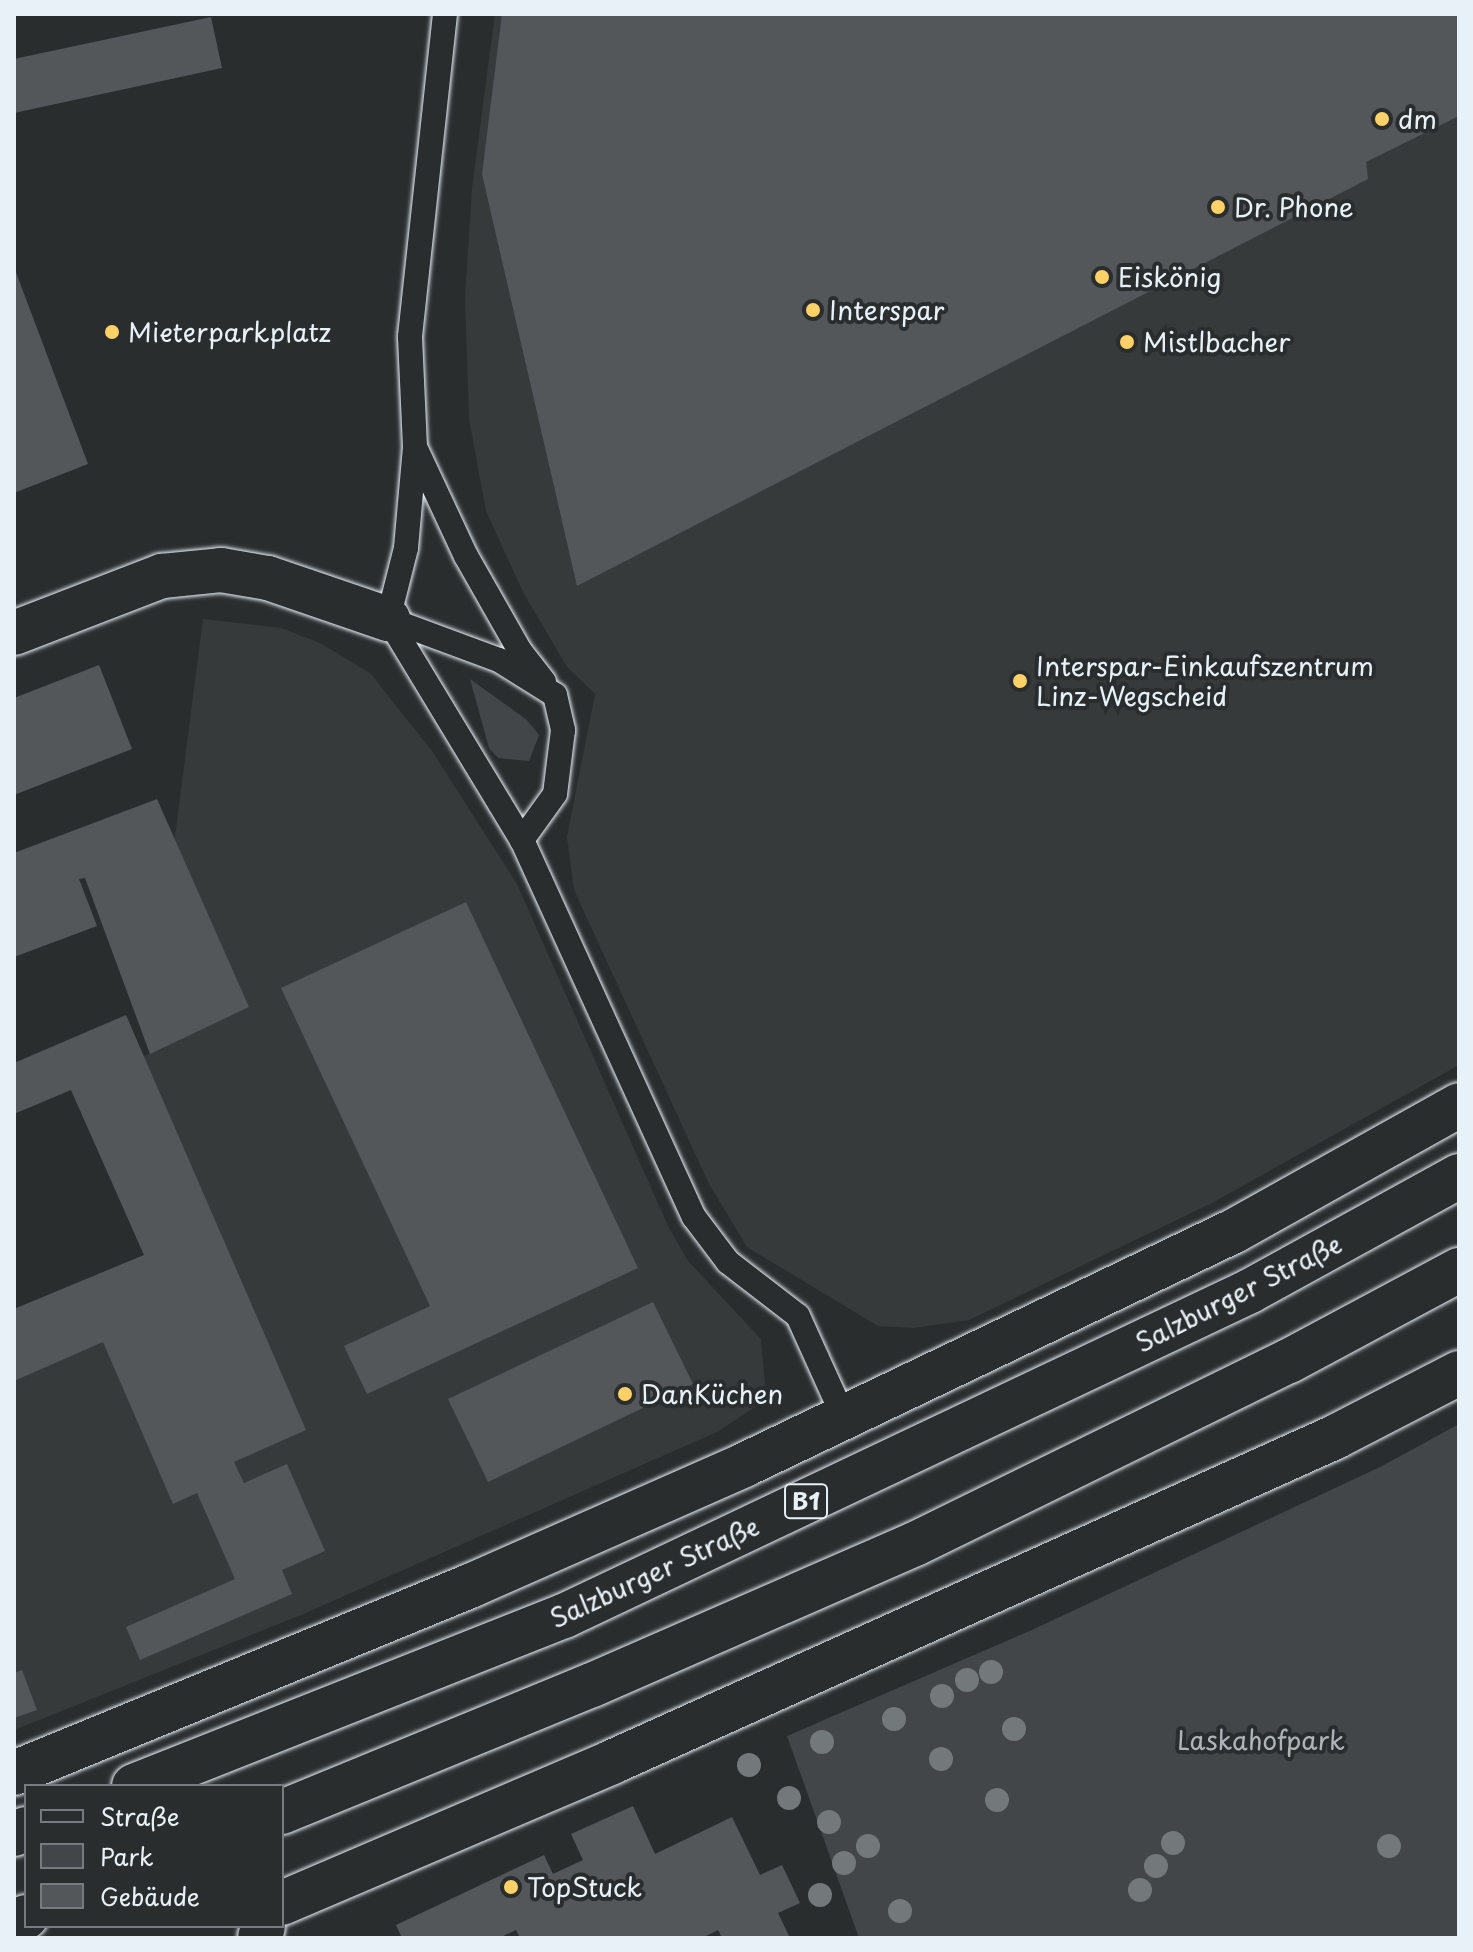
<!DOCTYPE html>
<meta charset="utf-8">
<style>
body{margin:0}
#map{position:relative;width:1473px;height:1952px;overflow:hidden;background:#2a2d2e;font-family:"Playpen Sans",sans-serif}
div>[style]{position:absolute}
.built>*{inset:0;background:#363a3b}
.green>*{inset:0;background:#424648}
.building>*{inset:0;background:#535759}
.roads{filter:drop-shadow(0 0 2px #e8f1f8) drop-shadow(0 0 2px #e8f1f8)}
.service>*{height:24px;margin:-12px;padding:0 12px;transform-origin:12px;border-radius:12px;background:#2a2d2e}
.minor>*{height:44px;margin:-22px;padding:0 22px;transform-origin:22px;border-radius:22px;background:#2a2d2e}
.primary>*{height:44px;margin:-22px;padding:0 22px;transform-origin:22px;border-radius:22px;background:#2a2d2e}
.trees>*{width:24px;height:24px;margin:-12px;border-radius:50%;background:#73787b}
.dots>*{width:22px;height:22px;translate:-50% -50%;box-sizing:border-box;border:4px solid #2a2d2e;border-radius:50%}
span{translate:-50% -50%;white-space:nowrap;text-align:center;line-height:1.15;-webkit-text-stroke:8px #2a2d2e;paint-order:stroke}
.shield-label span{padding:2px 6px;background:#2a2d2e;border:2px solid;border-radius:6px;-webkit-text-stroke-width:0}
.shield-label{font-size:24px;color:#e8f1f8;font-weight:700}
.poi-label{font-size:26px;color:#e8f1f8}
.left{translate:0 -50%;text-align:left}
.street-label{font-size:26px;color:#e8f1f8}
.park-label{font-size:26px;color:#aeb5ba}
.frame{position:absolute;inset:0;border:16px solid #e8f1f8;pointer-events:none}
.legend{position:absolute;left:24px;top:1784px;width:260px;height:144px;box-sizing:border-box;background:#2a2d2e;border:2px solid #767b7f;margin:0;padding:10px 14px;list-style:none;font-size:24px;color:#e8f1f8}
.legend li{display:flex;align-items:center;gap:16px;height:40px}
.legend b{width:40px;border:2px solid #767b7f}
</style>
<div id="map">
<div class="built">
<div style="clip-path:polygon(495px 14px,1459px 14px,1459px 1065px,1212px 1203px,969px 1320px,914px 1328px,878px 1326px,747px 1247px,709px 1184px,574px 890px,567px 837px,595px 694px,567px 667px,523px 592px,486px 511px,469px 419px,465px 296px,472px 188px)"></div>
<div style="clip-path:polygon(203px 619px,281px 628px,320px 643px,370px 673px,432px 751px,517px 884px,668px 1226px,688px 1261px,761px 1339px,765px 1385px,755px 1407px,717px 1432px,301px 1615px,14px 1730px,14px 1309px,144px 1255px,71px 1090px,249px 1007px,174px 844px)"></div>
</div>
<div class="green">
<div style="clip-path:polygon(470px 679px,527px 720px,539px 735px,529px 761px,498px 758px,489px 748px)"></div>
<div style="clip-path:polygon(1459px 1424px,1459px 1938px,859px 1938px,787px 1736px,1034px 1629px,1382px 1466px)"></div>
</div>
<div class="building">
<div style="clip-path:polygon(502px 14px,1459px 14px,1459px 116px,1366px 162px,1368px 179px,577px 586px,482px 174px)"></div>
<div style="clip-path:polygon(211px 17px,222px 68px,14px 113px,14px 59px)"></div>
<div style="clip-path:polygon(14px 267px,88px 464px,14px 493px)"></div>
<div style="clip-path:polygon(99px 665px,132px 749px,14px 795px,14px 698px)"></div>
<div style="clip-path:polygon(157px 799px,249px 1007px,150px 1054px,85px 878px,79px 879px,97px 926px,14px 957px,14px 853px)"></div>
<div style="clip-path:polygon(466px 902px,638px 1268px,367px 1394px,344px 1346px,430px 1306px,281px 988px)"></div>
<div style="clip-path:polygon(126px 1015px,306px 1430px,234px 1462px,244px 1483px,287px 1464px,325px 1551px,282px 1570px,292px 1594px,140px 1660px,126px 1627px,235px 1579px,197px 1493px,173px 1504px,103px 1342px,14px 1381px,14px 1309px,144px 1255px,71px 1090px,14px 1114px,14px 1063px)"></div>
<div style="clip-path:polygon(653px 1302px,693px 1384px,488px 1482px,448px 1399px)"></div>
<div style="clip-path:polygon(22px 1670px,37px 1710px,14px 1718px,14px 1673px)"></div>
<div style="clip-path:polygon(633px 1806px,655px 1854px,732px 1817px,760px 1875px,782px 1865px,800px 1903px,778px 1913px,790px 1938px,722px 1938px,718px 1930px,702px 1938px,520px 1938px,516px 1930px,499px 1938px,402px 1938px,396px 1925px,544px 1855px,553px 1874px,583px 1860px,571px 1834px)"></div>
</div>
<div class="roads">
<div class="service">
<div style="left:445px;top:14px;width:325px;rotate:96.2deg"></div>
<div style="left:410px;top:337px;width:110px;rotate:87.4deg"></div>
<div style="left:415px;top:447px;width:101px;rotate:95.1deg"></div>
<div style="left:406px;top:548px;width:73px;rotate:104.2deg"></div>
<div style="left:388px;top:619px;width:258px;rotate:58.8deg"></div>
<div style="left:522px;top:840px;width:414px;rotate:65.5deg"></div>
<div style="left:694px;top:1217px;width:56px;rotate:52.9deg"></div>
<div style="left:728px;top:1262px;width:88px;rotate:37.6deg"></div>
<div style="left:798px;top:1316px;width:112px;rotate:65.7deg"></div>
<div style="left:416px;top:449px;width:118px;rotate:65deg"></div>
<div style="left:466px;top:556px;width:109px;rotate:60.4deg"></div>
<div style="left:520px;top:651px;width:39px;rotate:52deg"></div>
<div style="left:388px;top:619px;width:118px;rotate:20.3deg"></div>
<div style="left:499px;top:660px;width:66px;rotate:32deg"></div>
<div style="left:555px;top:695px;width:36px;rotate:77deg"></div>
<div style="left:563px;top:730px;width:64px;rotate:97.1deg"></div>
<div style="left:555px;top:794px;width:57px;rotate:125.7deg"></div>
</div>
<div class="minor">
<div style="left:14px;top:633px;width:159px;rotate:-21.1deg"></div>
<div style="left:162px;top:576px;width:59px;rotate:-5.8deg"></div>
<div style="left:221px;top:570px;width:48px;rotate:9.7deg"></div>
<div style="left:268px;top:578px;width:127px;rotate:18.9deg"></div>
<div style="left:14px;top:1773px;width:493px;rotate:-22.3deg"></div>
<div style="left:470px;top:1586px;width:300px;rotate:-23.8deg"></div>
<div style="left:744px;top:1465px;width:543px;rotate:-25.53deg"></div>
<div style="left:1234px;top:1231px;width:258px;rotate:-29.2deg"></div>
<div style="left:282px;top:1903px;width:359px;rotate:-23.1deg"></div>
<div style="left:612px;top:1762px;width:793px;rotate:-24.2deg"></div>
<div style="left:1335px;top:1437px;width:140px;rotate:-27.3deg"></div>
<div style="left:260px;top:1938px;width:12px;rotate:-76deg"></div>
</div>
<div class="primary">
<div style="left:134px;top:1786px;width:462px;rotate:-21.6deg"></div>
<div style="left:564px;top:1616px;width:759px;rotate:-25.35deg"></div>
<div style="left:1250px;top:1291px;width:239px;rotate:-28.8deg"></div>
<div style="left:282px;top:1812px;width:335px;rotate:-22.3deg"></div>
<div style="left:592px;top:1685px;width:352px;rotate:-23.6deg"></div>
<div style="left:915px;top:1544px;width:416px;rotate:-26.1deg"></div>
<div style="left:1289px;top:1361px;width:193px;rotate:-28.2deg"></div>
<div style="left:14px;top:1834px;width:13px;rotate:-23deg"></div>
<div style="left:14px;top:1922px;width:13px;rotate:-23deg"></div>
</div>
</div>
<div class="trees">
<div style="left:991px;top:1672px"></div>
<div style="left:967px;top:1680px"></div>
<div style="left:942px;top:1696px"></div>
<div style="left:894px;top:1719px"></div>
<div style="left:1014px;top:1729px"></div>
<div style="left:822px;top:1742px"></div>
<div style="left:941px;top:1759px"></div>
<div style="left:749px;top:1765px"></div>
<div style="left:789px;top:1798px"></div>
<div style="left:997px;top:1800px"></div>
<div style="left:829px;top:1822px"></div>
<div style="left:1173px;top:1843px"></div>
<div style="left:868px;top:1846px"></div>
<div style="left:1389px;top:1846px"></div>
<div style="left:844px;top:1863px"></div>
<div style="left:1156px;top:1866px"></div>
<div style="left:1140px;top:1890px"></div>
<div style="left:820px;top:1895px"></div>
<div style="left:900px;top:1911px"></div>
</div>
<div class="dots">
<div style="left:1382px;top:119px;background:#ffd166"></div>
<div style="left:1218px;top:207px;background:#ffd166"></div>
<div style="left:1102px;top:277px;background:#ffd166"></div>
<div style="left:813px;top:310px;background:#ffd166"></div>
<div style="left:112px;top:332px;background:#ffd166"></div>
<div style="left:1127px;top:342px;background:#ffd166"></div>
<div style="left:1020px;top:681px;background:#ffd166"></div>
<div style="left:625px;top:1394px;background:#ffd166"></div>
<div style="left:511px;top:1887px;background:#ffd166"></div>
</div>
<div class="shield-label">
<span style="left:806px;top:1501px">B1</span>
</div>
<div class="poi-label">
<span class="left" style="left:1398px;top:119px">dm</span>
<span class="left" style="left:1234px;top:207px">Dr. Phone</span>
<span class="left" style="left:1118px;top:277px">Eiskönig</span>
<span class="left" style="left:829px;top:310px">Interspar</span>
<span class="left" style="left:128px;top:332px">Mieterparkplatz</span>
<span class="left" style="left:1143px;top:342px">Mistlbacher</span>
<span class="left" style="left:1036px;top:681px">Interspar-Einkaufszentrum<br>Linz-Wegscheid</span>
<span class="left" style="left:641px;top:1394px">DanKüchen</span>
<span class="left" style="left:527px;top:1887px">TopStuck</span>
</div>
<div class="street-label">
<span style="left:1238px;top:1293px;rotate:-27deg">Salzburger Straße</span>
<span style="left:654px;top:1572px;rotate:-25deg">Salzburger Straße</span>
</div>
<div class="park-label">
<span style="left:1261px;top:1740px">Laskahofpark</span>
</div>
<div class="frame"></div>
<ul class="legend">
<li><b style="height:10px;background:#2a2d2e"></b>Straße</li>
<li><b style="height:22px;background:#424648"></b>Park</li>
<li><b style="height:22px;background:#535759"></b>Gebäude</li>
</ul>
</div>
